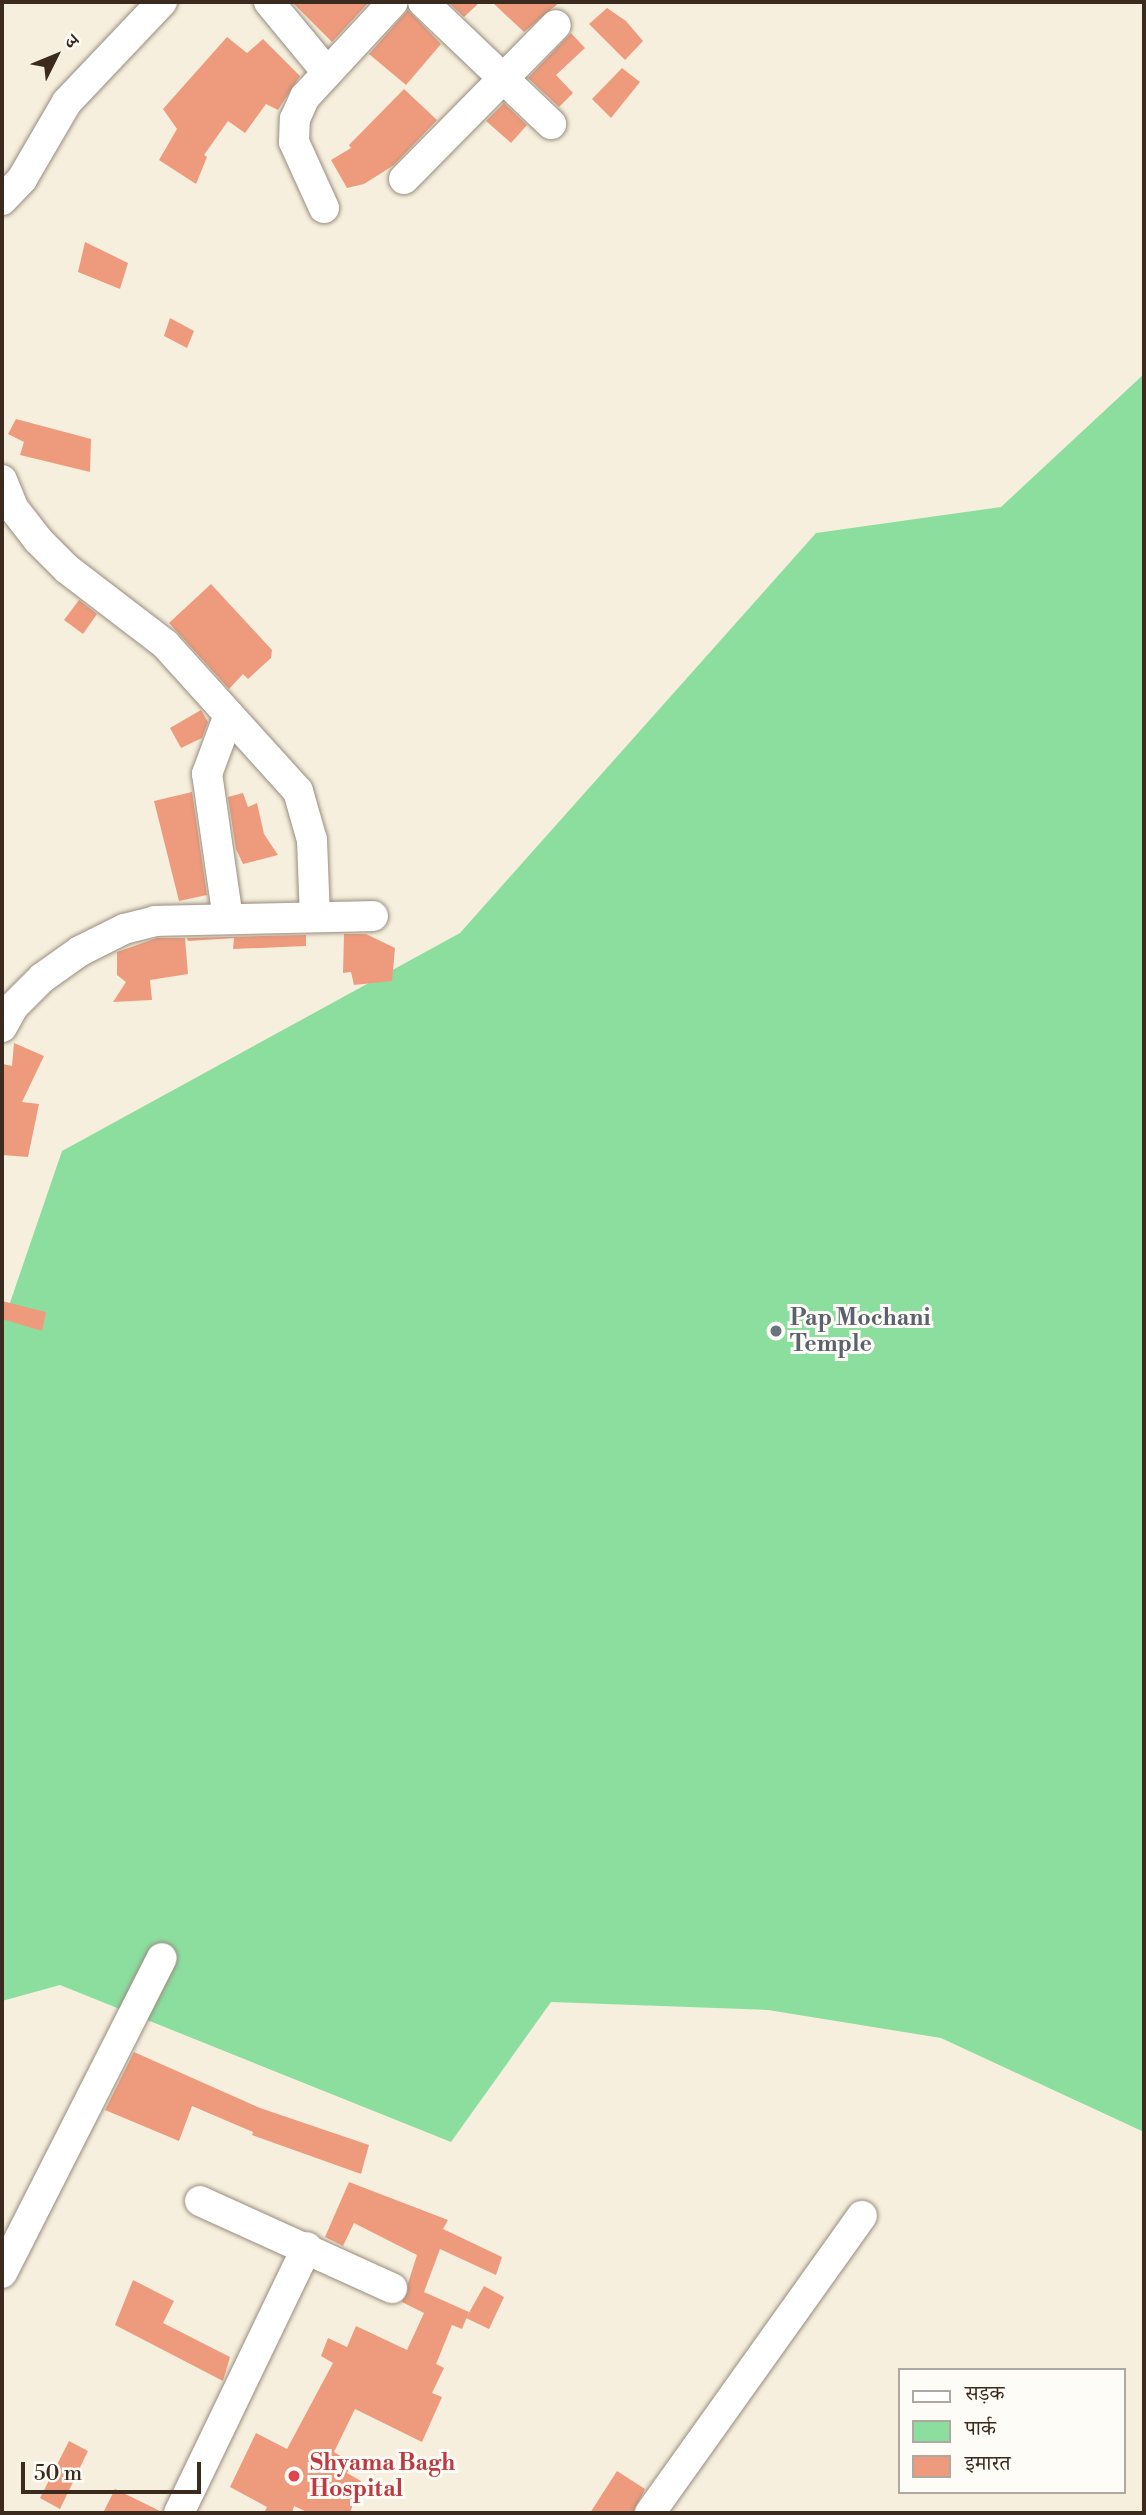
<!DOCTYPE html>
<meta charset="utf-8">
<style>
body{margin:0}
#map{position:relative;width:1146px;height:2515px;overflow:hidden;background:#f6efdd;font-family:"Libre Bodoni","Noto Serif Devanagari",serif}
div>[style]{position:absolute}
.green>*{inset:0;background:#8cde9f}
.building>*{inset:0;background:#ee9b7d}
.roads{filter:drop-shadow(0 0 2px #988c7e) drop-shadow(0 0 2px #988c7e)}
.minor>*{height:30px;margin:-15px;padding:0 15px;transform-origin:15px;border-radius:15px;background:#fff}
.dots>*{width:19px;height:19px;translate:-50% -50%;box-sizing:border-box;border:4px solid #fdfcf7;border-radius:50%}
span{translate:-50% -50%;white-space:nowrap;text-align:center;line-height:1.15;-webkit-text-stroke:6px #fdfcf7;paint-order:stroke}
.worship-label{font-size:23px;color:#5b616d;font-weight:700}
.left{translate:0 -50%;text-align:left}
.health-label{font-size:23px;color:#be3a42;font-weight:700}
.frame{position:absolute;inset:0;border:4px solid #3b2a1e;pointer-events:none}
.legend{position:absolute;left:898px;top:2368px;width:228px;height:126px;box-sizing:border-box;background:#fdfcf7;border:2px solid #afa8a0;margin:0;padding:9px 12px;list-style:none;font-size:21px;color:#3b2a1e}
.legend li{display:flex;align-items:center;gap:14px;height:35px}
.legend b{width:35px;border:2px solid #afa8a0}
.north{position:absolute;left:21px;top:21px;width:70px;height:70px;-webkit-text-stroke:5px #fdfcf7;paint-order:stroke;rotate:47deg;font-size:19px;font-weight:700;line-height:28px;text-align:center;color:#3b2a1e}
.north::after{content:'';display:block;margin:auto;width:24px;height:32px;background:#3b2a1e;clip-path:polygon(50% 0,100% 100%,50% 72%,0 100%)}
.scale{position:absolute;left:21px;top:2462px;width:180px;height:32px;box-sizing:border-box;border:4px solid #3b2a1e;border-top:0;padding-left:9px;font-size:21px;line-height:24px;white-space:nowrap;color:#3b2a1e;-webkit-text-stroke:5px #fdfcf7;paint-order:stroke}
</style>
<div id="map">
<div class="green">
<div style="clip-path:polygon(1144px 374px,1144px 2132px,941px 2038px,768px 2010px,551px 2002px,451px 2142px,60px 1985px,2px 2001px,2px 1326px,62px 1151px,460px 933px,816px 533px,1001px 507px)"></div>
</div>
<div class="building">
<div style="clip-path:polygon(292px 2px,369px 2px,332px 42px)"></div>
<div style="clip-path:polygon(448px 2px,480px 2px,464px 17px)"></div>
<div style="clip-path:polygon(492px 2px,560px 2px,524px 32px)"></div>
<div style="clip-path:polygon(607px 8px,626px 21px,643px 41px,625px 60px,589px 24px)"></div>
<div style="clip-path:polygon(408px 10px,441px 44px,406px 85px,369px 54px)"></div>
<div style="clip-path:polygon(571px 33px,585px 48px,556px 75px,573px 93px,559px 107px,528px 78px)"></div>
<div style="clip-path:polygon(227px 37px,247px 53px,263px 39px,300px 76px,278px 110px,266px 104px,245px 133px,228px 121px,204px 155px,207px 157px,196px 184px,159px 160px,177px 129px,163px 109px)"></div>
<div style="clip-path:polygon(622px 68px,640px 82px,611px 118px,592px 99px)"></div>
<div style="clip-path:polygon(404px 89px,437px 120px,394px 165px,364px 184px,347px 188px,331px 160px,351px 148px,349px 145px)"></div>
<div style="clip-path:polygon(504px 103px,527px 125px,511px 143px,486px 121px)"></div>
<div style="clip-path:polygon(85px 242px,128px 263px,120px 289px,78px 272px)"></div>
<div style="clip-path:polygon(170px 318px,194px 331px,187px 348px,164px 336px)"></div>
<div style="clip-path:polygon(16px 419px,91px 439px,90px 472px,20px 455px,24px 442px,8px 434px)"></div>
<div style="clip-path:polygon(211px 584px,272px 650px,271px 658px,248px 679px,243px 674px,229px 689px,169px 623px)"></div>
<div style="clip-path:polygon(79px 600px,97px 614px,83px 634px,64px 620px)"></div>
<div style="clip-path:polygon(201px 710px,208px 722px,202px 738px,181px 748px,170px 728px)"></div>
<div style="clip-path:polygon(192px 792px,207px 895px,179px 901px,154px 801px)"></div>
<div style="clip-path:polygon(243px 793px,248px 807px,257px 803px,264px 834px,278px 855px,243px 864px,236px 849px,228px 797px)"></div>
<div style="clip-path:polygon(344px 934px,366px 934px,395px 948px,392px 981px,354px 985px,351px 972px,343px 973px)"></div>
<div style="clip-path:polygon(306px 935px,306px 946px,233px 949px,234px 938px,188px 941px,187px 938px)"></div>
<div style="clip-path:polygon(185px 938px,188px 974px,150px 980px,152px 1000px,113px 1002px,126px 982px,117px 975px,117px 952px,157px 938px)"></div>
<div style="clip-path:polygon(14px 1043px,44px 1056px,22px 1102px,39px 1104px,28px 1157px,2px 1155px,3px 1064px,12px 1066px)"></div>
<div style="clip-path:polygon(2px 1301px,46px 1312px,42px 1331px,2px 1319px)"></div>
<div style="clip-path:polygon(134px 2052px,260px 2108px,369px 2145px,361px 2174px,252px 2135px,253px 2132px,192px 2106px,179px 2141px,105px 2110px)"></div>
<div style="clip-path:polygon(349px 2182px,448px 2220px,443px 2229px,502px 2257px,496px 2275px,440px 2249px,424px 2292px,469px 2312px,462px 2329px,452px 2325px,436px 2364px,444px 2368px,432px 2393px,442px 2397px,422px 2442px,355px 2409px,334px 2452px,352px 2463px,347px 2473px,361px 2481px,350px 2513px,309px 2513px,294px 2506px,292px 2513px,264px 2513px,267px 2507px,230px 2487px,256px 2433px,287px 2449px,333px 2363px,321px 2356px,328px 2338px,347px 2347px,356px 2326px,407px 2350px,424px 2313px,402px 2302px,417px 2255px,354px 2223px,343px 2246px,325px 2237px)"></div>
<div style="clip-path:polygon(133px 2280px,174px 2301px,163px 2323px,230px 2357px,223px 2381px,115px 2325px)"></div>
<div style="clip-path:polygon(484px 2286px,504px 2297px,489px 2329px,466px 2318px)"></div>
<div style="clip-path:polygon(69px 2441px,88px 2451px,60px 2509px,40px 2498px)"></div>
<div style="clip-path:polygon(617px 2471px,645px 2489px,633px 2513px,590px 2513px)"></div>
<div style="clip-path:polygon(115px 2489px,162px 2512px,162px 2513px,103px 2513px)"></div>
</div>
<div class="roads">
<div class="minor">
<div style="left:269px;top:2px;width:91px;rotate:50.4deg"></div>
<div style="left:423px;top:2px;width:177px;rotate:43.6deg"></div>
<div style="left:404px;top:179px;width:216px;rotate:-45.4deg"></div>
<div style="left:2px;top:200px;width:29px;rotate:-46deg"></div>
<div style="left:22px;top:179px;width:89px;rotate:-59.7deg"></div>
<div style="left:67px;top:102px;width:138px;rotate:-46.5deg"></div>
<div style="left:324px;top:208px;width:72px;rotate:-114.4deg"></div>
<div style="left:294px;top:142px;width:23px;rotate:-88deg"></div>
<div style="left:295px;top:119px;width:24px;rotate:-66deg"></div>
<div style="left:305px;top:97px;width:129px;rotate:-47.2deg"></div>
<div style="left:2px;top:480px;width:31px;rotate:68deg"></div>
<div style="left:14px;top:509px;width:39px;rotate:52deg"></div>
<div style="left:38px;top:540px;width:41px;rotate:45deg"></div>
<div style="left:67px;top:569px;width:123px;rotate:37.4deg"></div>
<div style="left:165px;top:644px;width:198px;rotate:47.9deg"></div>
<div style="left:298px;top:791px;width:51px;rotate:74.1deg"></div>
<div style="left:312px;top:840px;width:77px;rotate:87.8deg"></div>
<div style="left:228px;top:919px;width:147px;rotate:-98.2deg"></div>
<div style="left:207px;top:774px;width:63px;rotate:-69.6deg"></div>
<div style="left:2px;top:1027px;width:23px;rotate:-61deg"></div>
<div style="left:13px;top:1007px;width:41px;rotate:-45deg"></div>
<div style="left:42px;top:978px;width:47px;rotate:-35.4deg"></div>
<div style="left:80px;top:951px;width:49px;rotate:-26.6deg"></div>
<div style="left:124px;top:929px;width:32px;rotate:-14deg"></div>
<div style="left:155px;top:921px;width:218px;rotate:-1.3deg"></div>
<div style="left:200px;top:2201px;width:211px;rotate:24.4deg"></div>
<div style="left:2px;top:2273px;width:353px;rotate:-63.1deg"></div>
<div style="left:179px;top:2513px;width:295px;rotate:-64.3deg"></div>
<div style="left:650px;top:2513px;width:365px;rotate:-54.5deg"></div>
</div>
</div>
<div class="dots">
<div style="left:776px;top:1331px;background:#6b7280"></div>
<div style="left:294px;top:2476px;background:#e0444e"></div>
</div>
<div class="worship-label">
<span class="left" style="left:790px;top:1331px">Pap Mochani<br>Temple</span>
</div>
<div class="health-label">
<span class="left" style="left:310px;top:2476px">Shyama Bagh<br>Hospital</span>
</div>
<div class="frame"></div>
<ul class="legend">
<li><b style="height:9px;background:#fff"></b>सड़क</li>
<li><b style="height:19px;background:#8cde9f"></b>पार्क</li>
<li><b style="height:19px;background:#ee9b7d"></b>इमारत</li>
</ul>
<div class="north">उ</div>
<div class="scale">50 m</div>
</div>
